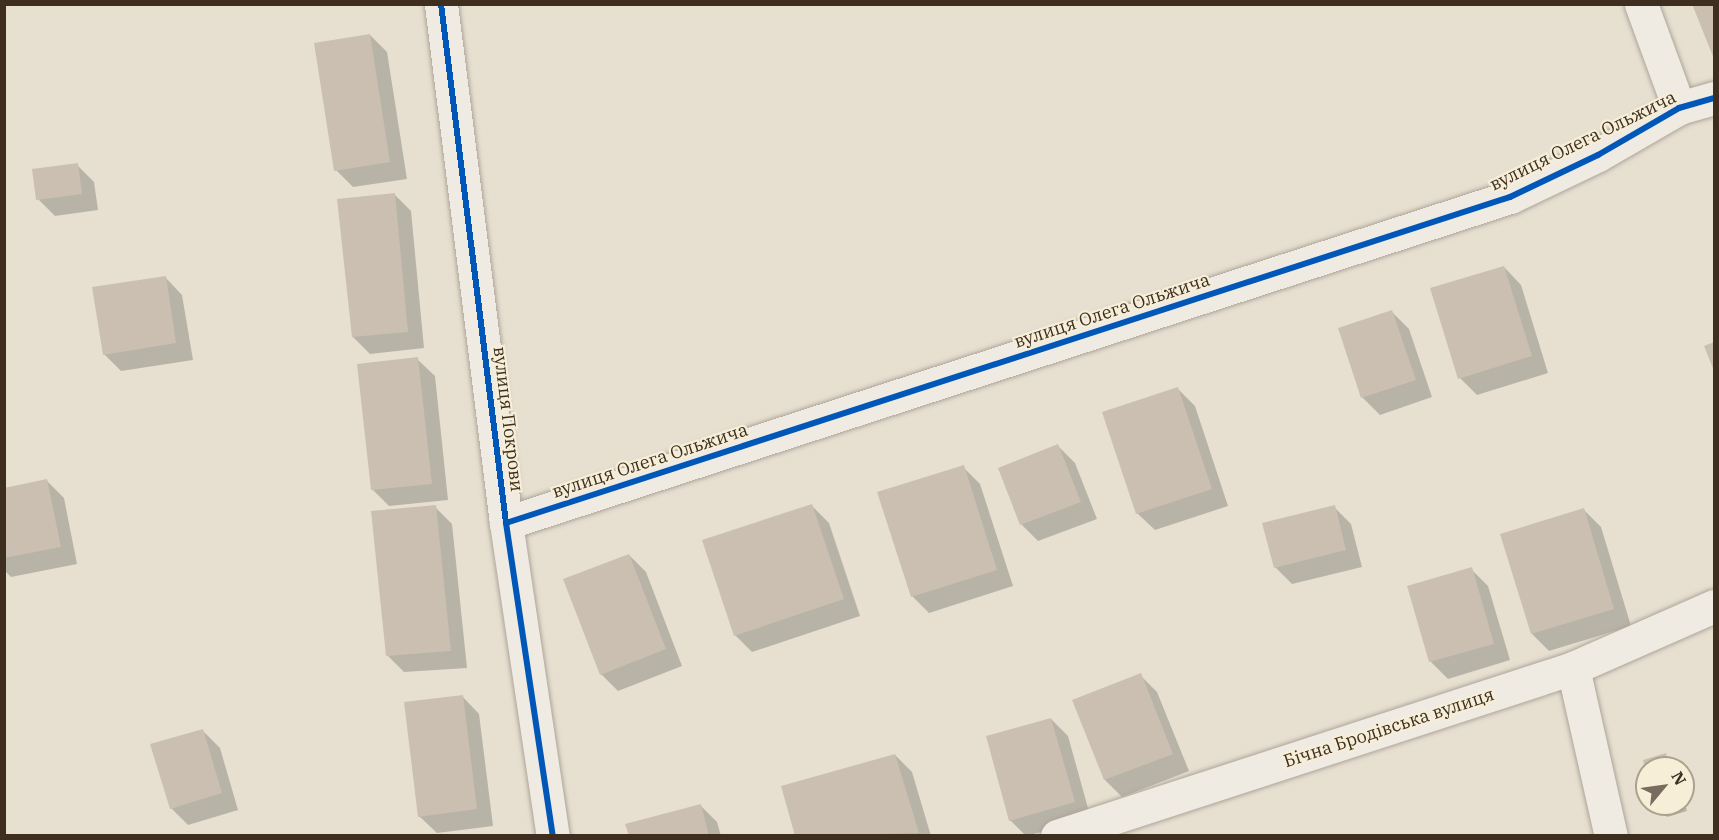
<!DOCTYPE html>
<meta charset="utf-8">
<style>
body{margin:0}
#map{position:relative;width:1719px;height:840px;overflow:hidden;background:#e7e0d1;font-family:"IBM Plex Serif",serif}
div>[style]{position:absolute}
.shadow>*{inset:0;background:#0003}
.building>*{inset:0;background:#cbbfb2}
.roads{filter:drop-shadow(0 0 2px #ada599) drop-shadow(0 0 2px #ada599)}
.street>*{height:33px;margin:-16.5px;padding:0 16.5px;transform-origin:16.5px;border-radius:16.5px;background:#efebe3}
.cycleway>*{height:6px;margin:-3px;padding:0 3px;transform-origin:3px;border-radius:3px;background:#0057b8}
span{translate:-50% -50%;white-space:nowrap;text-align:center;line-height:1.15;-webkit-text-stroke:4.5px #f7eed8;paint-order:stroke}
.street-label{font-size:18px;color:#3d2e20}
.frame{position:absolute;inset:0;border:6px solid #3d2e20;pointer-events:none}
.north{position:absolute;left:1635px;top:756px;width:60px;height:60px;box-sizing:border-box;background:#f7eed8;border:2px solid #ada18e;border-radius:50%;rotate:61deg;font-size:16px;font-weight:700;line-height:24px;text-align:center;color:#3d2e20}
.north::after{content:'';display:block;margin:auto;width:21px;height:27px;background:#786c5e;clip-path:polygon(50% 0,100% 100%,50% 72%,0 100%)}
</style>
<div id="map">
<div class="shadow">
<div style="clip-path:polygon(1694px 4px,1714px 4px,1714px 55px)"></div>
<div style="clip-path:polygon(370px 35px,387px 52px,407px 179px,353px 187px,336px 170px)"></div>
<div style="clip-path:polygon(77px 165px,94px 182px,98px 210px,55px 216px,38px 199px)"></div>
<div style="clip-path:polygon(394px 194px,411px 211px,424px 348px,370px 354px,353px 337px)"></div>
<div style="clip-path:polygon(1504px 267px,1521px 285px,1548px 373px,1477px 395px,1460px 378px)"></div>
<div style="clip-path:polygon(165px 277px,182px 295px,193px 360px,121px 371px,104px 354px)"></div>
<div style="clip-path:polygon(1392px 312px,1409px 329px,1432px 397px,1380px 415px,1363px 398px,1340px 329px)"></div>
<div style="clip-path:polygon(417px 359px,435px 376px,448px 500px,389px 506px,372px 489px)"></div>
<div style="clip-path:polygon(1178px 389px,1195px 406px,1228px 506px,1155px 530px,1137px 513px)"></div>
<div style="clip-path:polygon(1058px 446px,1075px 463px,1097px 519px,1038px 541px,1021px 524px)"></div>
<div style="clip-path:polygon(963px 467px,980px 484px,1013px 586px,929px 613px,912px 596px)"></div>
<div style="clip-path:polygon(47px 481px,64px 498px,77px 564px,11px 577px,4px 570px,4px 489px)"></div>
<div style="clip-path:polygon(812px 506px,829px 523px,860px 616px,752px 652px,735px 635px)"></div>
<div style="clip-path:polygon(435px 507px,452px 524px,467px 668px,404px 672px,387px 655px)"></div>
<div style="clip-path:polygon(1334px 507px,1351px 524px,1362px 567px,1292px 584px,1275px 567px)"></div>
<div style="clip-path:polygon(1584px 510px,1601px 527px,1631px 626px,1549px 651px,1532px 634px)"></div>
<div style="clip-path:polygon(629px 555px,646px 572px,682px 666px,618px 691px,601px 674px)"></div>
<div style="clip-path:polygon(1471px 569px,1488px 586px,1510px 660px,1448px 679px,1431px 662px,1409px 587px)"></div>
<div style="clip-path:polygon(1140px 675px,1157px 692px,1189px 771px,1122px 797px,1105px 780px,1074px 701px)"></div>
<div style="clip-path:polygon(462px 696px,479px 714px,493px 826px,437px 833px,419px 816px)"></div>
<div style="clip-path:polygon(1051px 719px,1068px 736px,1091px 819px,1026px 836px,1010px 820px)"></div>
<div style="clip-path:polygon(203px 731px,220px 748px,238px 810px,188px 825px,171px 808px)"></div>
<div style="clip-path:polygon(895px 755px,912px 772px,931px 836px,796px 836px)"></div>
<div style="clip-path:polygon(1665px 755px,1675px 768px,1647px 770px,1644px 761px)"></div>
<div style="clip-path:polygon(1683px 796px,1687px 811px,1667px 817px,1659px 809px,1657px 804px,1683px 804px)"></div>
<div style="clip-path:polygon(700px 805px,717px 822px,721px 836px,630px 836px)"></div>
</div>
<div class="building">
<div style="clip-path:polygon(1692px 4px,1714px 4px,1714px 59px)"></div>
<div style="clip-path:polygon(370px 34px,390px 162px,334px 171px,314px 43px)"></div>
<div style="clip-path:polygon(78px 163px,82px 194px,36px 200px,32px 169px)"></div>
<div style="clip-path:polygon(395px 193px,408px 332px,352px 337px,337px 199px)"></div>
<div style="clip-path:polygon(1504px 266px,1532px 356px,1458px 379px,1430px 288px)"></div>
<div style="clip-path:polygon(166px 276px,176px 343px,103px 355px,92px 287px)"></div>
<div style="clip-path:polygon(1392px 310px,1416px 380px,1361px 398px,1338px 328px)"></div>
<div style="clip-path:polygon(1714px 342px,1714px 371px,1704px 346px)"></div>
<div style="clip-path:polygon(418px 357px,432px 484px,371px 490px,357px 364px)"></div>
<div style="clip-path:polygon(1178px 387px,1212px 489px,1136px 514px,1102px 412px)"></div>
<div style="clip-path:polygon(1058px 444px,1081px 502px,1020px 525px,998px 468px)"></div>
<div style="clip-path:polygon(964px 465px,997px 570px,911px 597px,877px 492px)"></div>
<div style="clip-path:polygon(47px 479px,61px 547px,4px 558px,4px 488px)"></div>
<div style="clip-path:polygon(812px 504px,844px 599px,734px 636px,702px 540px)"></div>
<div style="clip-path:polygon(436px 505px,451px 651px,386px 656px,371px 511px)"></div>
<div style="clip-path:polygon(1335px 505px,1346px 550px,1274px 568px,1262px 523px)"></div>
<div style="clip-path:polygon(1584px 508px,1614px 609px,1531px 634px,1500px 534px)"></div>
<div style="clip-path:polygon(629px 554px,666px 649px,600px 675px,563px 579px)"></div>
<div style="clip-path:polygon(1472px 567px,1494px 644px,1429px 662px,1407px 586px)"></div>
<div style="clip-path:polygon(1141px 673px,1173px 754px,1104px 780px,1072px 700px)"></div>
<div style="clip-path:polygon(463px 695px,477px 809px,418px 817px,404px 702px)"></div>
<div style="clip-path:polygon(1051px 718px,1075px 802px,1009px 821px,986px 736px)"></div>
<div style="clip-path:polygon(203px 729px,222px 793px,170px 809px,150px 744px)"></div>
<div style="clip-path:polygon(1666px 753px,1670px 768px,1647px 768px,1646px 773px,1643px 760px)"></div>
<div style="clip-path:polygon(895px 754px,919px 833px,795px 836px,781px 786px)"></div>
<div style="clip-path:polygon(701px 804px,709px 836px,629px 836px,625px 824px)"></div>
</div>
<div class="roads">
<div class="street">
<div style="left:441px;top:4px;width:523px;rotate:82.86deg"></div>
<div style="left:506px;top:523px;width:317px;rotate:81.5deg"></div>
<div style="left:1641px;top:4px;width:111px;rotate:69.9deg"></div>
<div style="left:506px;top:523px;width:1056px;rotate:-17.99deg"></div>
<div style="left:1510px;top:197px;width:98px;rotate:-25.5deg"></div>
<div style="left:1598px;top:155px;width:94px;rotate:-30.1deg"></div>
<div style="left:1679px;top:108px;width:36px;rotate:-16deg"></div>
<div style="left:1573px;top:668px;width:172px;rotate:77.3deg"></div>
<div style="left:1057px;top:836px;width:543px;rotate:-18.03deg"></div>
<div style="left:1573px;top:668px;width:154px;rotate:-23.7deg"></div>
</div>
</div>
<div class="cycleway">
<div style="left:441px;top:4px;width:523px;rotate:82.86deg"></div>
<div style="left:506px;top:523px;width:317px;rotate:81.5deg"></div>
<div style="left:506px;top:523px;width:1056px;rotate:-17.99deg"></div>
<div style="left:1510px;top:197px;width:98px;rotate:-25.5deg"></div>
<div style="left:1598px;top:155px;width:94px;rotate:-30.1deg"></div>
<div style="left:1679px;top:108px;width:36px;rotate:-16deg"></div>
</div>
<div class="street-label">
<span style="left:1583px;top:141px;rotate:-26deg">вулиця Олега Ольжича</span>
<span style="left:1112px;top:311px;rotate:-18deg">вулиця Олега Ольжича</span>
<span style="left:508px;top:419px;rotate:83deg">вулиця Покрови</span>
<span style="left:650px;top:461px;rotate:-18deg">вулиця Олега Ольжича</span>
<span style="left:1389px;top:728px;rotate:-18deg">Бічна Бродівська вулиця</span>
</div>
<div class="frame"></div>
<div class="north">N</div>
</div>
